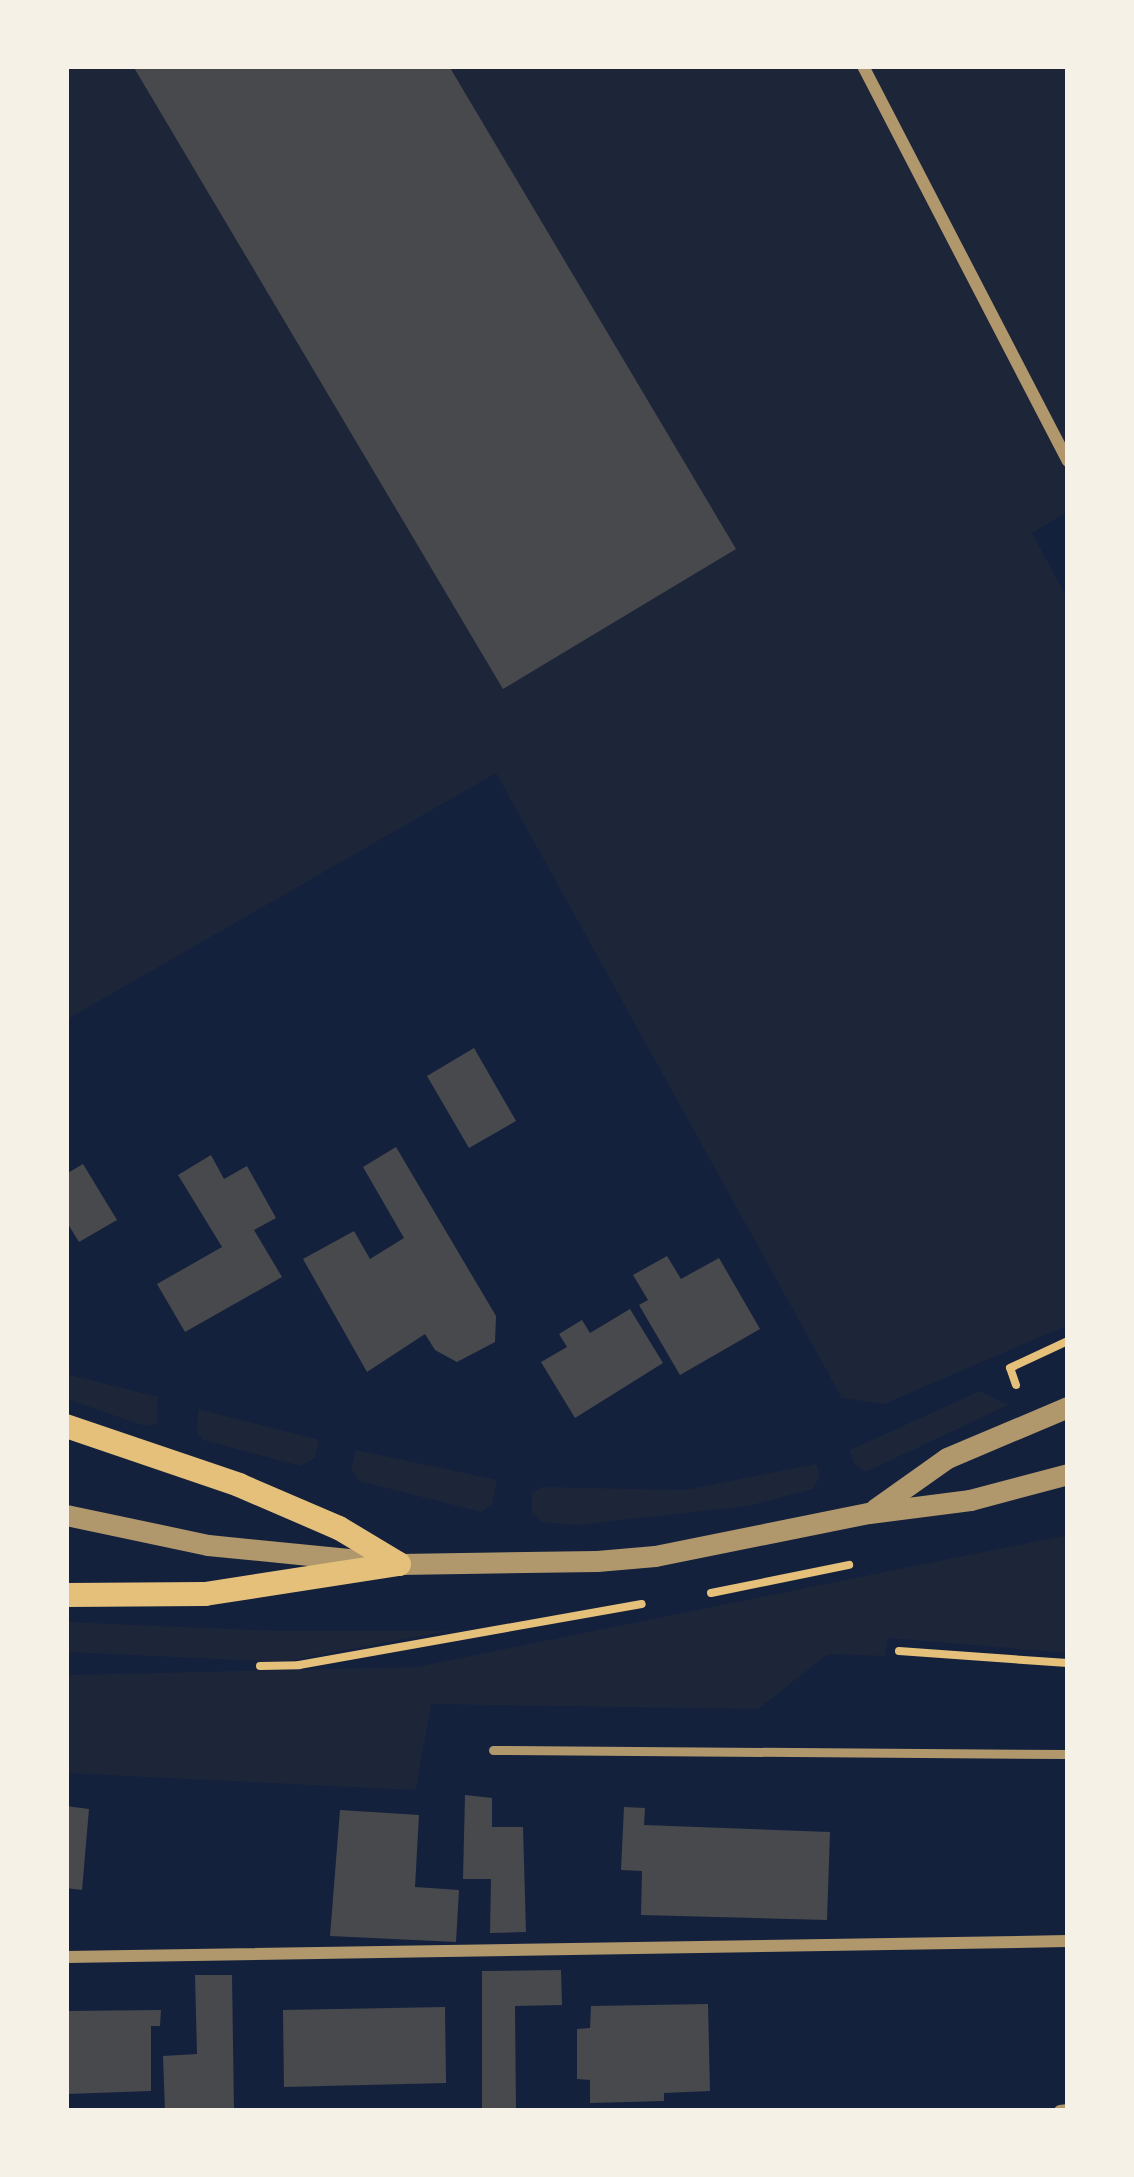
<!DOCTYPE html>
<style>
body{margin:0}
#map{position:relative;width:1134px;height:2177px;overflow:hidden;background:#14213d;font-family:"IBM Plex Sans",sans-serif}
div>[style]{position:absolute}
.green>*{inset:0;background:#1d2539}
.building>*{inset:0;background:#48494c}
.path>*{height:8px;margin:-4px;padding:0 4px;transform-origin:4px;border-radius:4px;background:#e5c07b}
.service>*{height:9px;margin:-4.5px;padding:0 4.5px;transform-origin:4.5px;border-radius:4.5px;background:#b1986c}
.minor>*{height:12px;margin:-6px;padding:0 6px;transform-origin:6px;border-radius:6px;background:#b1986c}
.tertiary>*{height:21px;margin:-10.5px;padding:0 10.5px;transform-origin:10.5px;border-radius:10.5px;background:#b1986c}
.secondary>*{height:24px;margin:-12px;padding:0 12px;transform-origin:12px;border-radius:12px;background:#e5c07b}
span{translate:-50% -50%;white-space:nowrap;text-align:center;line-height:1.15;-webkit-text-stroke:12px #f6f1e7;paint-order:stroke}
.frame{position:absolute;inset:0;border:69px solid #f6f1e7;pointer-events:none}
</style>
<div id="map">
<div class="green">
<div style="clip-path:polygon(66px 66px,1068px 66px,1068px 511px,1032px 533px,1068px 600px,1068px 1325px,884px 1404px,842px 1398px,496px 773px,66px 1020px)"></div>
<div style="clip-path:polygon(66px 1374px,158px 1397px,157px 1424px,145px 1426px,66px 1399px)"></div>
<div style="clip-path:polygon(980px 1391px,1008px 1405px,866px 1472px,854px 1464px,850px 1450px)"></div>
<div style="clip-path:polygon(198px 1409px,319px 1440px,315px 1458px,300px 1466px,203px 1440px,197px 1433px)"></div>
<div style="clip-path:polygon(356px 1450px,497px 1480px,492px 1504px,481px 1512px,359px 1481px,351px 1470px)"></div>
<div style="clip-path:polygon(816px 1464px,820px 1476px,813px 1489px,748px 1506px,577px 1525px,542px 1522px,532px 1513px,532px 1493px,541px 1487px,686px 1490px)"></div>
<div style="clip-path:polygon(1068px 1535px,1068px 1653px,888px 1638px,885px 1656px,828px 1654px,758px 1709px,431px 1704px,416px 1790px,66px 1773px,66px 1675px,416px 1667px)"></div>
<div style="clip-path:polygon(66px 1622px,282px 1631px,447px 1631px,283px 1662px,66px 1652px)"></div>
</div>
<div class="building">
<div style="clip-path:polygon(133px 66px,449px 66px,736px 549px,503px 689px)"></div>
<div style="clip-path:polygon(474px 1048px,516px 1121px,469px 1148px,427px 1076px)"></div>
<div style="clip-path:polygon(396px 1147px,496px 1316px,495px 1342px,457px 1362px,435px 1350px,425px 1334px,367px 1372px,303px 1259px,354px 1231px,370px 1259px,404px 1238px,363px 1167px)"></div>
<div style="clip-path:polygon(211px 1155px,224px 1179px,247px 1166px,276px 1218px,254px 1230px,282px 1277px,185px 1332px,157px 1284px,222px 1247px,178px 1175px)"></div>
<div style="clip-path:polygon(83px 1164px,117px 1220px,79px 1242px,66px 1221px,66px 1174px)"></div>
<div style="clip-path:polygon(667px 1256px,681px 1279px,719px 1258px,760px 1329px,680px 1375px,639px 1305px,648px 1300px,633px 1275px)"></div>
<div style="clip-path:polygon(630px 1309px,663px 1363px,575px 1418px,541px 1362px,567px 1347px,559px 1334px,582px 1320px,590px 1333px)"></div>
<div style="clip-path:polygon(465px 1795px,492px 1798px,492px 1827px,523px 1827px,526px 1932px,490px 1933px,491px 1879px,463px 1879px)"></div>
<div style="clip-path:polygon(66px 1806px,89px 1809px,82px 1890px,66px 1888px)"></div>
<div style="clip-path:polygon(624px 1807px,645px 1808px,644px 1825px,830px 1832px,827px 1920px,641px 1915px,642px 1871px,621px 1870px)"></div>
<div style="clip-path:polygon(340px 1810px,419px 1815px,415px 1887px,459px 1890px,456px 1942px,330px 1936px)"></div>
<div style="clip-path:polygon(561px 1970px,562px 2005px,515px 2006px,516px 2111px,482px 2111px,482px 1971px)"></div>
<div style="clip-path:polygon(195px 1975px,232px 1975px,234px 2111px,165px 2111px,163px 2056px,197px 2054px)"></div>
<div style="clip-path:polygon(708px 2004px,710px 2091px,664px 2093px,664px 2101px,590px 2103px,590px 2080px,577px 2079px,577px 2029px,590px 2028px,591px 2006px)"></div>
<div style="clip-path:polygon(445px 2007px,446px 2083px,284px 2087px,283px 2010px)"></div>
<div style="clip-path:polygon(161px 2010px,160px 2026px,151px 2026px,151px 2091px,66px 2094px,66px 2011px)"></div>
</div>
<div class="path">
<div style="left:1016px;top:1385px;width:18px;rotate:-109deg"></div>
<div style="left:1010px;top:1368px;width:64px;rotate:-25deg"></div>
<div style="left:711px;top:1593px;width:141px;rotate:-11.5deg"></div>
<div style="left:899px;top:1651px;width:169px;rotate:4.1deg"></div>
<div style="left:260px;top:1666px;width:39px;rotate:-1deg"></div>
<div style="left:299px;top:1665px;width:348px;rotate:-10.1deg"></div>
</div>
<div class="service">
<div style="left:493px;top:1750px;width:575px;rotate:0.4deg"></div>
</div>
<div class="minor">
<div style="left:863px;top:66px;width:445px;rotate:62.6deg"></div>
<div style="left:66px;top:1957px;width:1002px;rotate:-0.91deg"></div>
<div style="left:1060px;top:2111px;width:8px;rotate:-7deg"></div>
</div>
<div class="tertiary">
<div style="left:875px;top:1509px;width:88px;rotate:-35.3deg"></div>
<div style="left:947px;top:1458px;width:131px;rotate:-22.9deg"></div>
<div style="left:66px;top:1515px;width:145px;rotate:11.9deg"></div>
<div style="left:208px;top:1545px;width:192px;rotate:5.7deg"></div>
<div style="left:399px;top:1564px;width:198px;rotate:-0.9deg"></div>
<div style="left:597px;top:1561px;width:58px;rotate:-4.9deg"></div>
<div style="left:655px;top:1556px;width:218px;rotate:-11.4deg"></div>
<div style="left:869px;top:1513px;width:102px;rotate:-7.3deg"></div>
<div style="left:970px;top:1500px;width:101px;rotate:-14.9deg"></div>
</div>
<div class="secondary">
<div style="left:66px;top:1426px;width:183px;rotate:18.8deg"></div>
<div style="left:239px;top:1485px;width:109px;rotate:23.3deg"></div>
<div style="left:339px;top:1528px;width:70px;rotate:31deg"></div>
<div style="left:66px;top:1595px;width:139px;rotate:-0.4deg"></div>
<div style="left:205px;top:1594px;width:196px;rotate:-8.8deg"></div>
</div>
<div class="frame"></div>
</div>
